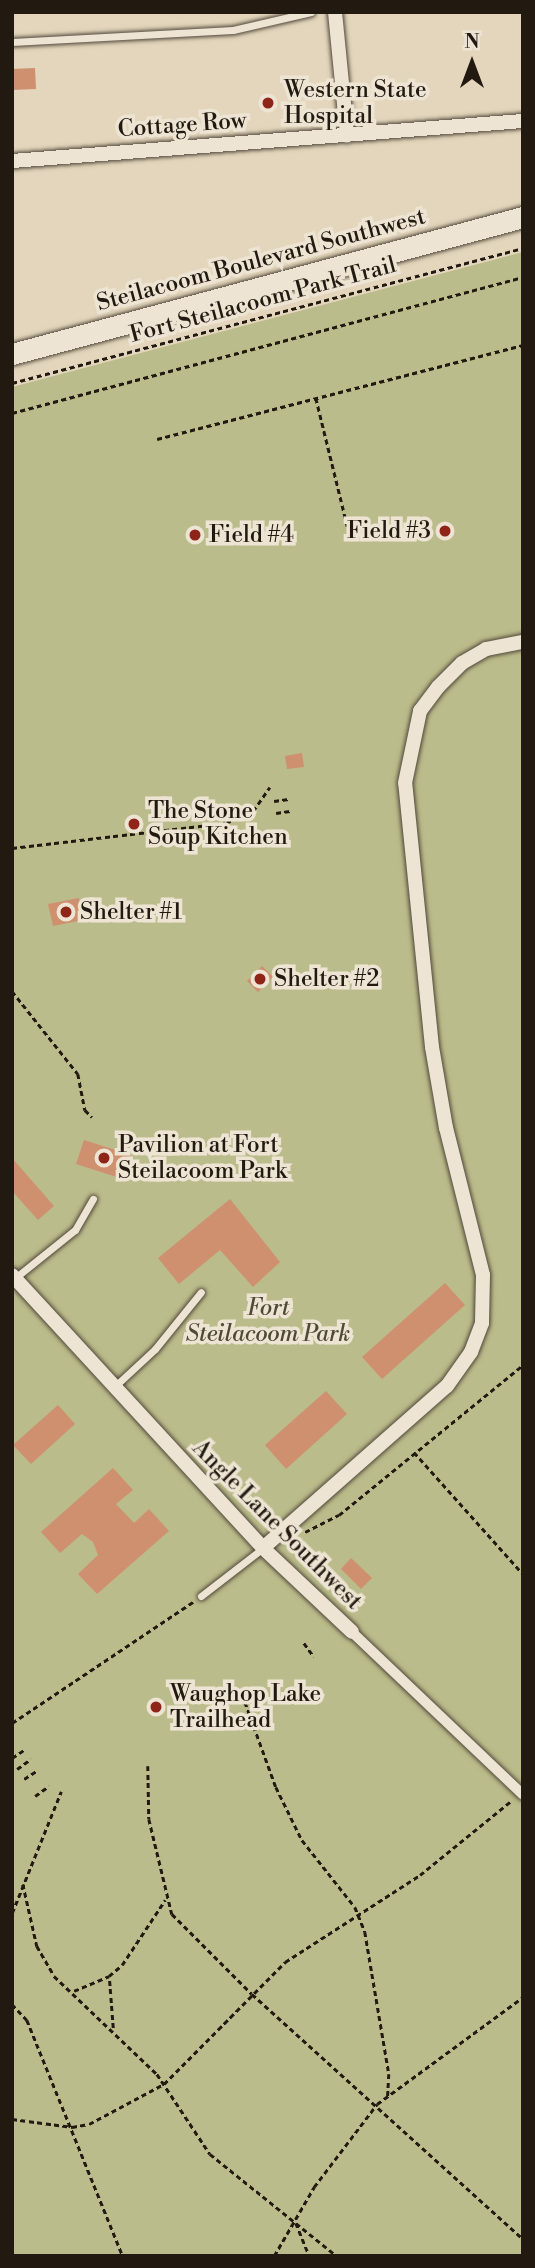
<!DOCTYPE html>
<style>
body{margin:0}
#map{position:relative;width:535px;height:2268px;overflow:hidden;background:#e3d6bc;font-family:"Libre Bodoni",serif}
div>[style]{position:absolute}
.green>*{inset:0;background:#bbbc8b}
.building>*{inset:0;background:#ce906e}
.path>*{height:2.5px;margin-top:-1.25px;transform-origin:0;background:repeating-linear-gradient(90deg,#221910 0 5px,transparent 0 8.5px)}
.roads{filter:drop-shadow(0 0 2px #52483b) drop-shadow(0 0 2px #52483b)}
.service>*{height:7px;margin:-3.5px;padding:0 3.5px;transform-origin:3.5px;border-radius:3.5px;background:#ede4d3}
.pedestrian>*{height:10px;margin:-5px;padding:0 5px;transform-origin:5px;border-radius:5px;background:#ede4d3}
.minor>*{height:14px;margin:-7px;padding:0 7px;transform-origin:7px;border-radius:7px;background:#ede4d3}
.secondary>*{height:21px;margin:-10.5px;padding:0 10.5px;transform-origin:10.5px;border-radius:10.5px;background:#ede4d3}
.dots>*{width:19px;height:19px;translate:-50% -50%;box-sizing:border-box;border:4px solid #ede4d3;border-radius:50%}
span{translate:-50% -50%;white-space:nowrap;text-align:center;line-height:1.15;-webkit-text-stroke:7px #ede4d3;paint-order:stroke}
.poi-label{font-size:23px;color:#221910}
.left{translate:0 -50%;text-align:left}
.right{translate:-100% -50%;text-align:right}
.street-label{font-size:23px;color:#221910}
.park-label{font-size:23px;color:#504a35;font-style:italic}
.frame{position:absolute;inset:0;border:14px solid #221910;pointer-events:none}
.north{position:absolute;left:437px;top:28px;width:70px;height:70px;-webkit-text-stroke:5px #ede4d3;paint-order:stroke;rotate:0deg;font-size:19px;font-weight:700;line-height:28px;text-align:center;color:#221910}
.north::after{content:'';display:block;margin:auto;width:24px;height:32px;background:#221910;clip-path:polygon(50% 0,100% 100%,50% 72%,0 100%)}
</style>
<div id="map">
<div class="green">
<div style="clip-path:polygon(523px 252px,523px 2256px,12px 2256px,12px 387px)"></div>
</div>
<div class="building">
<div style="clip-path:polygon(35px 68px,36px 89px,12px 90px,12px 69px)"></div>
<div style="clip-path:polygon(302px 753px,304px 767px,287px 769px,285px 756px)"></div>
<div style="clip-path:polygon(79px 898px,83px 920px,53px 926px,48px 904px)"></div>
<div style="clip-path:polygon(262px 966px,273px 977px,258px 992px,247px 981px)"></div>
<div style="clip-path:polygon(84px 1140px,131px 1155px,123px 1179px,76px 1164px)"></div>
<div style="clip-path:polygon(12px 1158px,54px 1206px,38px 1220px,12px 1191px)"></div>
<div style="clip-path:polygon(230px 1199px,280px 1262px,253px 1287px,220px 1250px,179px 1284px,158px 1258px)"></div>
<div style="clip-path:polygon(445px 1283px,465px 1305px,382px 1379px,362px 1357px)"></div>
<div style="clip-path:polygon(326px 1391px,347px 1414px,286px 1469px,265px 1445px)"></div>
<div style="clip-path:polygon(58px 1405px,75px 1424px,31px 1464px,13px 1445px)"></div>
<div style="clip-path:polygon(113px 1468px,133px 1490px,116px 1504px,134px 1523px,149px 1509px,169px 1531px,97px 1594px,78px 1574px,98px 1555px,93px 1542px,82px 1534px,60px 1553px,41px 1532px)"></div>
<div style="clip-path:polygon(351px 1558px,372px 1578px,361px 1589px,341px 1569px)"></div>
</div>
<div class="path">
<div style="left:12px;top:383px;width:529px;rotate:-14.8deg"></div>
<div style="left:316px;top:398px;width:142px;rotate:76.2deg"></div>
<div style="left:12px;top:413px;width:529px;rotate:-14.9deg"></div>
<div style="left:157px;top:439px;width:378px;rotate:-14.4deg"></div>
<div style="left:274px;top:801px;width:15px;rotate:-8deg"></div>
<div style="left:276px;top:813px;width:14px;rotate:-8deg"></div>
<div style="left:12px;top:848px;width:215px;rotate:-6.7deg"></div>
<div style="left:226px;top:823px;width:30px;rotate:-24deg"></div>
<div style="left:253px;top:811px;width:29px;rotate:-55deg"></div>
<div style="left:12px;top:991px;width:106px;rotate:51.5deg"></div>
<div style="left:78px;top:1074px;width:37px;rotate:79deg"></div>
<div style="left:85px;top:1110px;width:10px;rotate:45deg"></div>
<div style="left:414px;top:1452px;width:164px;rotate:48.2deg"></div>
<div style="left:305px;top:1532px;width:38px;rotate:-27deg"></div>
<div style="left:339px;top:1515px;width:237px;rotate:-39.2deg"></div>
<div style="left:309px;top:1569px;width:11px;rotate:-41deg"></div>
<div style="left:335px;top:1594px;width:10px;rotate:-53deg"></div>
<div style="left:304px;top:1643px;width:17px;rotate:54deg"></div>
<div style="left:245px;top:1702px;width:90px;rotate:70deg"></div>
<div style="left:276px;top:1787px;width:59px;rotate:63.9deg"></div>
<div style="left:302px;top:1840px;width:85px;rotate:51.7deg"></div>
<div style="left:355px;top:1907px;width:27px;rotate:68deg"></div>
<div style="left:365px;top:1932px;width:144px;rotate:80.4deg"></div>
<div style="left:389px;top:2074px;width:22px;rotate:93deg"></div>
<div style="left:12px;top:1723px;width:218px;rotate:-33.8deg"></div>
<div style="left:12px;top:1758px;width:14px;rotate:-34deg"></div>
<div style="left:148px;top:1766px;width:53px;rotate:88.9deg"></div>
<div style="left:149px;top:1819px;width:98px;rotate:76.4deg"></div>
<div style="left:172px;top:1914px;width:113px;rotate:45deg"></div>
<div style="left:252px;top:1994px;width:365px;rotate:42.1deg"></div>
<div style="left:17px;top:1769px;width:17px;rotate:-36deg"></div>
<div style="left:24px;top:1779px;width:17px;rotate:-33deg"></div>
<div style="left:35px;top:1796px;width:17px;rotate:-36deg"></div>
<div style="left:23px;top:1884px;width:64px;rotate:77.3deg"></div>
<div style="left:37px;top:1946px;width:34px;rotate:60deg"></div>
<div style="left:54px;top:1976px;width:142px;rotate:43.6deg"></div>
<div style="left:157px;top:2074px;width:96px;rotate:56.5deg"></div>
<div style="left:210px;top:2154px;width:163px;rotate:38.8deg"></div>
<div style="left:12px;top:1913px;width:131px;rotate:-68deg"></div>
<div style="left:74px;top:1991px;width:38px;rotate:-23deg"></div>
<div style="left:12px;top:2004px;width:22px;rotate:47deg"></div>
<div style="left:27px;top:2020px;width:255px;rotate:67.9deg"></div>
<div style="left:113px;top:2028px;width:52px;rotate:-94.4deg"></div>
<div style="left:109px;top:1976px;width:17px;rotate:-40deg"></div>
<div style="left:122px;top:1965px;width:78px;rotate:-56.5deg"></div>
<div style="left:12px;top:2119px;width:61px;rotate:7.6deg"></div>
<div style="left:72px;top:2127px;width:17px;rotate:-10deg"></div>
<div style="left:89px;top:2124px;width:85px;rotate:-28.1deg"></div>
<div style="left:164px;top:2084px;width:172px;rotate:-45.2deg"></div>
<div style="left:285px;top:1962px;width:161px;rotate:-32.8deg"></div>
<div style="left:420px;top:1875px;width:117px;rotate:-39.1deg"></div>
<div style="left:296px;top:2223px;width:35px;rotate:68deg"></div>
<div style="left:274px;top:2256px;width:80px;rotate:-59.9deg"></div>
<div style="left:314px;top:2187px;width:104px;rotate:-52.8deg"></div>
<div style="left:377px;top:2104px;width:181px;rotate:-36.2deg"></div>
</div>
<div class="roads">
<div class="service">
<div style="left:12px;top:42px;width:221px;rotate:-3.1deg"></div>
<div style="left:233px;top:30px;width:80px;rotate:-13deg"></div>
<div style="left:15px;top:1278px;width:77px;rotate:-38.7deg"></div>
<div style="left:75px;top:1230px;width:36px;rotate:-60deg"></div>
<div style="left:113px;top:1388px;width:57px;rotate:-42.9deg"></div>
<div style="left:155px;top:1349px;width:73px;rotate:-51.1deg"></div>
<div style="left:201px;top:1596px;width:78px;rotate:-37.7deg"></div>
</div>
<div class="pedestrian">
<div style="left:352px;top:1632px;width:236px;rotate:43.6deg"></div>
</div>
<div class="minor">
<div style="left:335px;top:12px;width:124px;rotate:84.4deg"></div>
<div style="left:12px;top:161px;width:513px;rotate:-4.48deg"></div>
<div style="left:12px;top:1275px;width:371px;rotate:47.4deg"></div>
<div style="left:263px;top:1548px;width:122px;rotate:43.3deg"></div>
<div style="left:263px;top:1548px;width:245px;rotate:-41.4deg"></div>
<div style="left:447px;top:1386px;width:42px;rotate:-54.8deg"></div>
<div style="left:471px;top:1352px;width:31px;rotate:-69deg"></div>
<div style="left:482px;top:1323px;width:48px;rotate:-88.8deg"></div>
<div style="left:483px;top:1275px;width:152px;rotate:-104.1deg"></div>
<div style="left:446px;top:1128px;width:82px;rotate:-99.8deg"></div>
<div style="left:432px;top:1047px;width:265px;rotate:-95.8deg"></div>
<div style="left:405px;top:783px;width:74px;rotate:-78.2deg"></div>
<div style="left:420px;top:711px;width:30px;rotate:-53deg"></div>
<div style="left:438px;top:687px;width:34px;rotate:-45deg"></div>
<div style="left:462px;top:663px;width:28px;rotate:-30deg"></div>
<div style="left:486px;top:649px;width:38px;rotate:-11deg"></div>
</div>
<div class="secondary">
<div style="left:12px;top:354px;width:529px;rotate:-15.01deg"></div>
</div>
</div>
<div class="dots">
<div style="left:268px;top:103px;background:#8f2418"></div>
<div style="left:445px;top:531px;background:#8f2418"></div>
<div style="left:195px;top:535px;background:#8f2418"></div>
<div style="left:134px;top:824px;background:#8f2418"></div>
<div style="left:66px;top:912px;background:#8f2418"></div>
<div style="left:260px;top:979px;background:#8f2418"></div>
<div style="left:104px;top:1158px;background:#8f2418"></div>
<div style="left:156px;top:1707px;background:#8f2418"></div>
</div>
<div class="poi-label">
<span class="left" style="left:284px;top:103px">Western State<br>Hospital</span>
<span class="right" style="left:431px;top:531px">Field #3</span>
<span class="left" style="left:209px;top:535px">Field #4</span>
<span class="left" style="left:148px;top:824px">The Stone<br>Soup Kitchen</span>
<span class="left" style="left:80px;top:912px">Shelter #1</span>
<span class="left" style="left:274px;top:979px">Shelter #2</span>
<span class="left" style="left:118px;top:1158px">Pavilion at Fort<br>Steilacoom Park</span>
<span class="left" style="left:170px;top:1707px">Waughop Lake<br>Trailhead</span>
</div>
<div class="street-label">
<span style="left:182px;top:125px;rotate:-4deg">Cottage Row</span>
<span style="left:261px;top:260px;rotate:-15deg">Steilacoom Boulevard Southwest</span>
<span style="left:263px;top:300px;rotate:-15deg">Fort Steilacoom Park Trail</span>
<span style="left:277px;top:1525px;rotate:45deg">Angle Lane Southwest</span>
</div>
<div class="park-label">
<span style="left:268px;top:1321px">Fort<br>Steilacoom Park</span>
</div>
<div class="frame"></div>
<div class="north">N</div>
</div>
